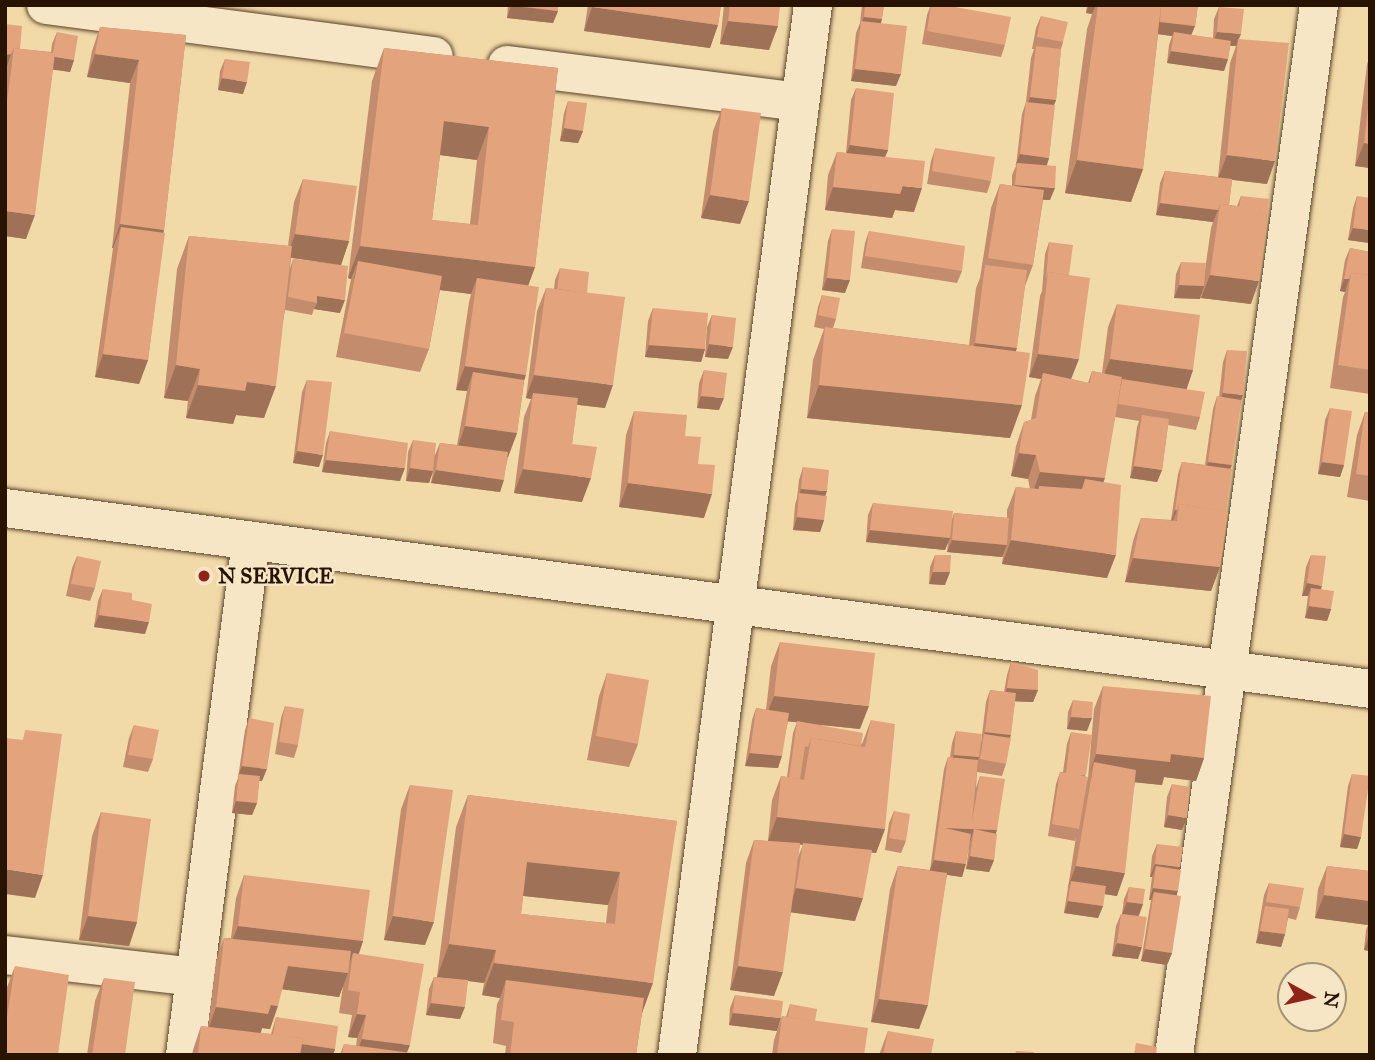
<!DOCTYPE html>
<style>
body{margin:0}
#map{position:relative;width:1375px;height:1060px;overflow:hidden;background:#f2d9a8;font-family:"IM FELL Great Primer",serif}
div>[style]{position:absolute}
.roads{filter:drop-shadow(0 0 2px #5a442a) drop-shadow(0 0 2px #5a442a)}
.minor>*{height:38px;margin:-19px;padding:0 19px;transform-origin:19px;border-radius:19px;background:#f7e6c6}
.wall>*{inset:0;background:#c38c6c}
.shaded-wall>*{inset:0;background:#9f7258}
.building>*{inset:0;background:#e3a37d}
.dots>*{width:19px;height:19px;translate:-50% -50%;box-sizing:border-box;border:4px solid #f7e6c6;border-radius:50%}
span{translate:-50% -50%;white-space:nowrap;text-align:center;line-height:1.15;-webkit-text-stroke:5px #f7e6c6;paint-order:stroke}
.poi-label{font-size:21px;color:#281300;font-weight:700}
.left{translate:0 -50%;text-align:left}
.frame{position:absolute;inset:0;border:7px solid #281300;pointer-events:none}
.north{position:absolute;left:1277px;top:962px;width:70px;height:70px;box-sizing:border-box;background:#f7e6c6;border:2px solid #a49277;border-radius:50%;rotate:98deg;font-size:19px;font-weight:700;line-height:28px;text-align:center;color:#281300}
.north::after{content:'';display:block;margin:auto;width:24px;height:32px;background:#8f2418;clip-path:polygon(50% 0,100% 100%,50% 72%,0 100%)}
</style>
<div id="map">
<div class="roads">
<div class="minor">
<div style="left:46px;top:5px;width:391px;rotate:7.5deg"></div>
<div style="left:507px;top:65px;width:295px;rotate:7.2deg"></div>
<div style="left:5px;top:508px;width:1377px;rotate:7.55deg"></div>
<div style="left:5px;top:955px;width:191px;rotate:6.6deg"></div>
<div style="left:185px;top:1055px;width:517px;rotate:-82.67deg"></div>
<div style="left:677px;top:1055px;width:1059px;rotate:-82.62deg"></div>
<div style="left:1174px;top:1055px;width:1060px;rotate:-82.14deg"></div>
</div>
</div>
<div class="wall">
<div style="clip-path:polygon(508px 5px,558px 5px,558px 11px,553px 23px,507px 18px)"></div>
<div style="clip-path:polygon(588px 5px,721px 5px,718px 25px,710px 48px,584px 31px)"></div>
<div style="clip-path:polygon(724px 5px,780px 5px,769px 50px,720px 44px)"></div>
<div style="clip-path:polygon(862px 5px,884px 5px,881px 23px,896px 86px,851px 81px,856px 33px,860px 23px)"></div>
<div style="clip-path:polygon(916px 5px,953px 5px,952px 7px,1005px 45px,1001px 57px,922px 44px,927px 15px,930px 7px)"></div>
<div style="clip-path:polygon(1087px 5px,1198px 5px,1195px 26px,1191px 35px,1213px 38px,1214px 19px,1219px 7px,1239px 39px,1267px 184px,1232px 180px,1229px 205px,1237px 206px,1241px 196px,1251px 304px,1201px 298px,1202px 292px,1200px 299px,1174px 298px,1176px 274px,1181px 262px,1205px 270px,1211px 228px,1213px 222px,1156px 215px,1160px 183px,1165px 171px,1218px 177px,1230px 63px,1236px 46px,1230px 46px,1228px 59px,1224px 71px,1167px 63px,1169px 45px,1172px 36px,1158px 34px,1143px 169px,1131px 202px,1065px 193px,1087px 29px,1092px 14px,1086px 13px)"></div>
<div style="clip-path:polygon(1041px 16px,1063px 42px,1061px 49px,1056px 100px,1054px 105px,1049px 158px,1047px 165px,1050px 200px,1043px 200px,1033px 265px,1025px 286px,1016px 351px,1010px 438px,807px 418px,813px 360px,824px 329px,814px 327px,818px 307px,822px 295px,836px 319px,833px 328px,969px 345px,976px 288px,980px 278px,991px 208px,1000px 184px,1012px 186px,1012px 175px,1016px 166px,1022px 114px,1026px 102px,1031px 58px,1034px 49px,1032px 49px,1036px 28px)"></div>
<div style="clip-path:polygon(5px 24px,20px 49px,51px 52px,52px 44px,57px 32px,74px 60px,70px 72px,53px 69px,26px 239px,5px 236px,5px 71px,7px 66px)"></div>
<div style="clip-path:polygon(100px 27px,186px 35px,164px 230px,148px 360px,139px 384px,95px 377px,113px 248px,112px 248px,130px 83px,87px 77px,92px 51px)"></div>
<div style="clip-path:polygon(evenodd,384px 48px,558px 68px,535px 267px,528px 285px,524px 382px,517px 433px,508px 457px,500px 492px,431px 483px,433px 472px,429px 483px,406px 481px,408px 452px,413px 440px,435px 455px,440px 443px,457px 445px,467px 391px,456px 390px,469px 302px,471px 294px,440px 290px,429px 349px,420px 372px,336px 357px,351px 279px,348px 278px,372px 81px,384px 48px,440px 155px,477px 160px,470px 224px,432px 220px,440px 155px)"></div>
<div style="clip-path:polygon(1370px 55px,1370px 168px,1355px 166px,1367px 64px)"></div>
<div style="clip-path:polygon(225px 59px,243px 94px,218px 90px,220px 71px)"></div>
<div style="clip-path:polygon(856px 88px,888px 150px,885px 157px,914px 212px,895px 210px,892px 218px,825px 210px,828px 175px,837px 152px,846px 153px,851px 100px)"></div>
<div style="clip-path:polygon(568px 101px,583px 131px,578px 143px,560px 141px,564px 113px)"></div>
<div style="clip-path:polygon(722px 108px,740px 224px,701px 218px,713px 131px)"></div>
<div style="clip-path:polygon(935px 149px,991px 181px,987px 193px,927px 184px,931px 161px)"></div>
<div style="clip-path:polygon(evenodd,303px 179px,349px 241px,341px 265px,340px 313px,314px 309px,312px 315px,285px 310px,264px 418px,236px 415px,233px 424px,186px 418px,188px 401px,164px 398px,177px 269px,189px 236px,288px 246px,294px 202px,303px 179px,291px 258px,336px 264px,293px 259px,290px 269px,291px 258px)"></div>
<div style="clip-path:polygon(1357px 196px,1369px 243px,1348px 240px,1353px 208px)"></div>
<div style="clip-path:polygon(832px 229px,845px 293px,822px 290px,828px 241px)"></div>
<div style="clip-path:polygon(869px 231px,962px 271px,957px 283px,861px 268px,865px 243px)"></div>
<div style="clip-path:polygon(1049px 242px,1069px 275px,1071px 379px,1088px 383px,1092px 371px,1102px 373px,1108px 327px,1117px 304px,1193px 370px,1186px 389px,1200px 417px,1196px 430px,1168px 425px,1162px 470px,1157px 482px,1130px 478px,1137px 427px,1139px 421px,1115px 417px,1103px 482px,1107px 578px,1002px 564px,1003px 556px,1002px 557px,947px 552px,948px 542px,945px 550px,866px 542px,868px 515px,873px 503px,952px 519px,954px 513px,1007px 518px,1007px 510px,1016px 487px,1030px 489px,1028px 479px,1011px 476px,1016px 446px,1024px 422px,1031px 420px,1035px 396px,1041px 379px,1029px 377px,1040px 296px,1042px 291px,1045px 254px)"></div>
<div style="clip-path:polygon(1350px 248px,1370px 252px,1370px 394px,1330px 388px,1343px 297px,1345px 292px,1340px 291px,1345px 260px)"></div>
<div style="clip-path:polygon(560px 268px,587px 293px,605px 408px,577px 405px,572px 444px,582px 502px,514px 493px,524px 417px,531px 399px,526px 398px,537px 311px,546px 288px,554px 289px,555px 280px)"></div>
<div style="clip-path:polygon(653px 308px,705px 349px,701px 362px,645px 357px,648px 321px)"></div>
<div style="clip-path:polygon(712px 315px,728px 359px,705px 357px,707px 327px)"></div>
<div style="clip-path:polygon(1227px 350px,1241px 402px,1230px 469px,1220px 567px,1211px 591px,1125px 582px,1133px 541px,1141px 518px,1171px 520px,1178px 474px,1182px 462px,1205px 465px,1213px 409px,1217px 396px,1219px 397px,1223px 362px)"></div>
<div style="clip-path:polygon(704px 370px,719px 410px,697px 408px,699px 383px)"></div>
<div style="clip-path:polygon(307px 380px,319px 467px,293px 463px,302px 392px)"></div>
<div style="clip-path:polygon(1330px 408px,1344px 465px,1340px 477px,1318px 474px,1325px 420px)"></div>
<div style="clip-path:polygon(634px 411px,685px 436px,698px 464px,704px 518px,619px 507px,626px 435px)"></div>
<div style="clip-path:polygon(1365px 412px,1370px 412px,1370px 501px,1347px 497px,1357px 435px)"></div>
<div style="clip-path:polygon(330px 431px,400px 481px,322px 472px,326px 443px)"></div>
<div style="clip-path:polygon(803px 467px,824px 520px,820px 532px,793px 530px,795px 505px,797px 498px,799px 480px)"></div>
<div style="clip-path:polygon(935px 555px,945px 585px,929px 584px,930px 567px)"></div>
<div style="clip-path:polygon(1311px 555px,1321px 589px,1331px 609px,1327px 621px,1305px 618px,1308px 596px,1302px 596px,1306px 567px)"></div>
<div style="clip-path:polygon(77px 556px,95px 588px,90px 601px,66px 596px,72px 568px)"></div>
<div style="clip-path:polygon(103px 589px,132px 600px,145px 634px,94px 627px,98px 601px)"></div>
<div style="clip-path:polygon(evenodd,780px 642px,860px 729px,821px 725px,862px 744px,871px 720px,885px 829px,876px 853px,871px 852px,855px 921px,791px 912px,774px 996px,730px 990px,746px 863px,754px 840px,768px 841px,772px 800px,781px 776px,787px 777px,793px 733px,797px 722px,788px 721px,778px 768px,745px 766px,752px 720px,756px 708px,766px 710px,771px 666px,780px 642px,800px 844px,803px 845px,798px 857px,800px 844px)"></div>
<div style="clip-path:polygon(1011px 662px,1038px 690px,1033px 702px,1015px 701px,1006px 764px,1002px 776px,977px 772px,976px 788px,980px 776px,996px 833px,994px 860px,989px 872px,966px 869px,969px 847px,962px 877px,947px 875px,919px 1029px,871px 1022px,890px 889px,898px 866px,930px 870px,944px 769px,948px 757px,950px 757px,952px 743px,956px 731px,981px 743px,986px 702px,990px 690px,1004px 692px,1007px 675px)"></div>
<div style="clip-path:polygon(607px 673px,638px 744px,629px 767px,587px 760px,599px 696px)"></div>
<div style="clip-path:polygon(1103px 686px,1204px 758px,1196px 781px,1164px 777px,1162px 785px,1135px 782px,1117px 896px,1104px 894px,1103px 906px,1098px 918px,1064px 913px,1076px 837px,1075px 841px,1048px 836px,1056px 784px,1060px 772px,1063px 772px,1067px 744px,1071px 732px,1087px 781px,1088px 778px,1094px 709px)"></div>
<div style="clip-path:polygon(1073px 700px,1087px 731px,1067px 729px,1068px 712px)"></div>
<div style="clip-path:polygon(285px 706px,298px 745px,294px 758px,275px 754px,281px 718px)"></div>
<div style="clip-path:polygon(249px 718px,262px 781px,259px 781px,257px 803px,252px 815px,232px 813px,235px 786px,238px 778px,245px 730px)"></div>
<div style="clip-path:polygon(134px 725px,153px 759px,148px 772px,123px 767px,129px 738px)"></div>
<div style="clip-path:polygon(1352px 774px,1361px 837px,1357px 849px,1340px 847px,1348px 786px)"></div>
<div style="clip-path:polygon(1172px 784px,1182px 830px,1164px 827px,1167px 797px)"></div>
<div style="clip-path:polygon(410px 785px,425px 945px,384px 940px,401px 809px)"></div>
<div style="clip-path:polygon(evenodd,468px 795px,677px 821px,642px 1013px,636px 1055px,505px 1055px,506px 1046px,493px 1043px,497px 1004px,500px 998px,482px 995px,484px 983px,468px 981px,460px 1019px,426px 1015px,429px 989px,434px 977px,437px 977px,456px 827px,468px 795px,523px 896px,608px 905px,606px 923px,521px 914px,523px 896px)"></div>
<div style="clip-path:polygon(894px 811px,906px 841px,901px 853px,885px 850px,889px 823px)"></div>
<div style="clip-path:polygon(101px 812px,137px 922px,129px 946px,79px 940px,92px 836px)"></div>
<div style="clip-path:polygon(1157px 844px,1179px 869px,1172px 953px,1167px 965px,1141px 961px,1151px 900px,1149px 900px,1152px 877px,1150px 877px,1152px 856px)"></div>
<div style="clip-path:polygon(1327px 866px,1370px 871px,1370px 951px,1364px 950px,1366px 930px,1368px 925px,1315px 918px,1318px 889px)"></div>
<div style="clip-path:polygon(244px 875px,363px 941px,359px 954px,407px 1053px,419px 1055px,340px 1055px,344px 1044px,356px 1046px,357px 1038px,348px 1037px,352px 1015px,339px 1013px,343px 986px,339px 997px,282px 989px,270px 1029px,262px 1028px,261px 1033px,271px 1034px,276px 1017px,335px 1049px,333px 1055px,192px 1055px,193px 1050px,201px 1026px,208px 1027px,216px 961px,224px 938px,231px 938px,236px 898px)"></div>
<div style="clip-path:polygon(1269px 883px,1300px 907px,1296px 920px,1288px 918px,1285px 934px,1281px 947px,1256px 943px,1264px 895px)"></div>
<div style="clip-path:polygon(1129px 887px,1143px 904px,1139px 916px,1138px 959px,1112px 956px,1116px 926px,1121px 914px,1122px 914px,1124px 899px)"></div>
<div style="clip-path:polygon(15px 966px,5px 1055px,5px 995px,6px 990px)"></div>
<div style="clip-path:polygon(104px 978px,125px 1055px,87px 1055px,95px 1001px)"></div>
<div style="clip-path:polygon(735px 995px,777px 1031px,729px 1025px,730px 1008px)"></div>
<div style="clip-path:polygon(790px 1004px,815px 1021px,864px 1055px,772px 1055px,774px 1040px,782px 1016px,786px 1017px)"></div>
<div style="clip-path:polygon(888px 1031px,931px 1055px,879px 1055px)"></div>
</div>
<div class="shaded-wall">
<div style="clip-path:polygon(1089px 5px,1096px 5px,1092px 14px,1086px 13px)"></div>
<div style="clip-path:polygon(511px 6px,558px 11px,553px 23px,507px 18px)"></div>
<div style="clip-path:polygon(592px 7px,718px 25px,710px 48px,584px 31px)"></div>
<div style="clip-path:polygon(864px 17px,882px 19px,878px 31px,859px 29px)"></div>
<div style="clip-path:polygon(1145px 20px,1195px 26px,1190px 38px,1174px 32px,1172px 36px,1141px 32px)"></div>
<div style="clip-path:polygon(728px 21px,778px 26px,769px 50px,720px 44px)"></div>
<div style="clip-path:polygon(1217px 32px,1241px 34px,1236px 46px,1212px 45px)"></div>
<div style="clip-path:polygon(1171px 51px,1228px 59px,1224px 71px,1167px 63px)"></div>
<div style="clip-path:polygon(11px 54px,7px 66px,5px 67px,5px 55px)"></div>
<div style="clip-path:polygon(95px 54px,139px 60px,130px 83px,87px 77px)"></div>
<div style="clip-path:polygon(52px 56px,74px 60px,70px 72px,48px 69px)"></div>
<div style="clip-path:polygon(855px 69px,901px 74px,896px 86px,851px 81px)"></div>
<div style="clip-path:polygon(222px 78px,247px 82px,243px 94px,218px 90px)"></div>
<div style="clip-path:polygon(1030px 97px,1056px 100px,1051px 112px,1026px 109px)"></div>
<div style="clip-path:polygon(444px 121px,489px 127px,477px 160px,432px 154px)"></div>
<div style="clip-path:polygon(564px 128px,583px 131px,578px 143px,560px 141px)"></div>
<div style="clip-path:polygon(1364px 143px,1370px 144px,1370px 168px,1355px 166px)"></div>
<div style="clip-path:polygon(850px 145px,888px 150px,883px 162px,845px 157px)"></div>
<div style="clip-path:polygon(1020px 154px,1049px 158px,1045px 170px,1017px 163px,1015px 166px)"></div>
<div style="clip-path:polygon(1227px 155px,1275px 161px,1267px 184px,1218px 178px)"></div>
<div style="clip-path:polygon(1077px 160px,1143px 169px,1131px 202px,1065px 193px)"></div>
<div style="clip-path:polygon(1015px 185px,1055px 188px,1050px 200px,1011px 197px)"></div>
<div style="clip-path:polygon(903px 186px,922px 188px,914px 212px,895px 210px,892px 218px,825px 210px,833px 187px)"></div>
<div style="clip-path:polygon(710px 195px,749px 201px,740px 224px,701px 218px)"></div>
<div style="clip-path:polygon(1160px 203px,1218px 210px,1213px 222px,1156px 215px)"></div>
<div style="clip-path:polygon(5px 211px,35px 215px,26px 239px,5px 236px)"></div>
<div style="clip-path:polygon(120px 224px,164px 230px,156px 254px,121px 227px,113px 248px,112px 248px)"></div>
<div style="clip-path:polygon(1353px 228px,1370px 230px,1369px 243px,1348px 240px)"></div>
<div style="clip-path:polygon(295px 234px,349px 241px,341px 265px,287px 257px)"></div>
<div style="clip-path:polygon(360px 246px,535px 267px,523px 300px,477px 278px,471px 294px,354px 279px,358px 261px,351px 279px,348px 278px)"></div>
<div style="clip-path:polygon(1210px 275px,1259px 281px,1251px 304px,1201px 298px)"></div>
<div style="clip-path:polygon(827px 278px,850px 280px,845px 293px,822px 290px)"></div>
<div style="clip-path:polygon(1344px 279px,1349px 279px,1345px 292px,1340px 291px)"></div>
<div style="clip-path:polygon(1179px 285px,1204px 286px,1200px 299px,1174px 298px)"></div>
<div style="clip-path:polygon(317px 296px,345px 300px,340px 313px,314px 309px,317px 303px)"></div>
<div style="clip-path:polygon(975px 343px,1017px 348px,1009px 371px,966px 366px)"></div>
<div style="clip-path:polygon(709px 344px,733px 347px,728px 359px,705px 357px)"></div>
<div style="clip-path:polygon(649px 345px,705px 349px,701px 362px,645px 357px)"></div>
<div style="clip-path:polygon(103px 354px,148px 360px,139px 384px,95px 377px)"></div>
<div style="clip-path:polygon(1038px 354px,1079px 359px,1070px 382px,1043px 373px,1041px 379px,1029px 377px)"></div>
<div style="clip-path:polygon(1110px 359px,1193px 370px,1185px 394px,1101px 383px)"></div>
<div style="clip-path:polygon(176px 365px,200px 369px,188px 401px,164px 398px)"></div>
<div style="clip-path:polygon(465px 366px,526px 375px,518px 399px,473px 372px,467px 391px,456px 390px)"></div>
<div style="clip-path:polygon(534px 375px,613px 385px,605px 408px,532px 399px,533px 393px,531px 399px,526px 398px)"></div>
<div style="clip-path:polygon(247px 382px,276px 386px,264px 418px,236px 415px,233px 424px,186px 418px,198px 385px)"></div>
<div style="clip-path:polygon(819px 385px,1022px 405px,1010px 438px,807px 418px)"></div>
<div style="clip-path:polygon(1223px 393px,1243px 395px,1239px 407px,1218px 405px)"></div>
<div style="clip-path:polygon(701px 396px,724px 398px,719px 410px,697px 408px)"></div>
<div style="clip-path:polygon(465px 426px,517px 433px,508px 457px,457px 449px)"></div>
<div style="clip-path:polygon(297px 451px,323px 455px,319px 467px,293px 463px)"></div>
<div style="clip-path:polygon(1019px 453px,1036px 455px,1028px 479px,1011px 476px)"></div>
<div style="clip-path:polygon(326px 460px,405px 468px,400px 481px,322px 472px)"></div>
<div style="clip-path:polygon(1208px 462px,1232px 465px,1227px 477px,1204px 474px)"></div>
<div style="clip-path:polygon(1322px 462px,1344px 465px,1340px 477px,1318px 474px)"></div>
<div style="clip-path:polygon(1134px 466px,1162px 470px,1157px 482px,1130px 478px)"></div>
<div style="clip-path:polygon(410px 468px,433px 471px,429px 483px,406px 481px)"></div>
<div style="clip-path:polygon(523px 469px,591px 478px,582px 502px,514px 493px)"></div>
<div style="clip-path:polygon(436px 470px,504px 480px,500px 492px,431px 483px)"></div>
<div style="clip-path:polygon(1040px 472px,1105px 478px,1096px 502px,1039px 486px,1036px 495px,1032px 495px)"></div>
<div style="clip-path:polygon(628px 483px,712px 494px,704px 518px,619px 507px)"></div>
<div style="clip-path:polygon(801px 489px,827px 491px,823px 503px,799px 495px)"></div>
<div style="clip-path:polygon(1175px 510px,1177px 510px,1172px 523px,1171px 522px)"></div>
<div style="clip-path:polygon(797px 517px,824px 520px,820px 532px,793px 530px)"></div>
<div style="clip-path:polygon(870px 530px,950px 538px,945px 550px,866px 542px)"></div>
<div style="clip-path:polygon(952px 540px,1007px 545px,1002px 557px,947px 552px)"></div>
<div style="clip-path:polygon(1011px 540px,1116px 555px,1107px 578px,1002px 564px)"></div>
<div style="clip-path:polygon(1133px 558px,1220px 567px,1211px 591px,1125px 582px)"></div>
<div style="clip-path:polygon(933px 572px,950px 572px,945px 585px,929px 584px)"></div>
<div style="clip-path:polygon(1307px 583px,1322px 586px,1318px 598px,1311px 588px,1308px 596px,1302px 596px)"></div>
<div style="clip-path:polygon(1309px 606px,1331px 609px,1327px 621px,1305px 618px)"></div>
<div style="clip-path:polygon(99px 615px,149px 622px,145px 634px,94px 627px)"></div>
<div style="clip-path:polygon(1007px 688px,1038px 690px,1033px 702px,1002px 701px)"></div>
<div style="clip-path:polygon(774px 696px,869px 706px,860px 729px,765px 719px)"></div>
<div style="clip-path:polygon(1071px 717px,1092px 718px,1087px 731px,1067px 729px)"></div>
<div style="clip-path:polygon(985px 732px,1011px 735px,1007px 747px,984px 735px)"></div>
<div style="clip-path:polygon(750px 753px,782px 756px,778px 768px,745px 766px)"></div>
<div style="clip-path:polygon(1096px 754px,1171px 754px,1204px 758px,1196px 781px,1164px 777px,1162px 785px,1091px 778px,1094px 762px,1088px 778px)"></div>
<div style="clip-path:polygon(954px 755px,979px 757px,974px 770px,949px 767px)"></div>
<div style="clip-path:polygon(242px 766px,267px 769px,262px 781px,239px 778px,239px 774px,237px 778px)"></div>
<div style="clip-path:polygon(236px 801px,257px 803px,252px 815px,232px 813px)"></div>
<div style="clip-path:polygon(1168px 815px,1187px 818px,1182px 830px,1164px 827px)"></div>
<div style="clip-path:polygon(777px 817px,885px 829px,876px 853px,768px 841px)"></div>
<div style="clip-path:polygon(945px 828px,997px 830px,993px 843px,974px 829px,970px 842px)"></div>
<div style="clip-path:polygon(1344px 834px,1361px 837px,1357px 849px,1340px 847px)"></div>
<div style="clip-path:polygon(970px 856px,994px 860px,989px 872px,966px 869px)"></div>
<div style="clip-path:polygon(934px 860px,966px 864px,962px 877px,929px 872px)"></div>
<div style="clip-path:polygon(527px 862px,620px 872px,608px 905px,515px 895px)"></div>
<div style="clip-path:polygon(1155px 864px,1180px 867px,1176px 879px,1156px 866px,1152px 877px,1150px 877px)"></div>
<div style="clip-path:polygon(1076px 866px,1125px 873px,1117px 896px,1070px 889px,1071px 881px,1067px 889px)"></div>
<div style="clip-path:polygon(5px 869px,43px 875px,35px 898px,5px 894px)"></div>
<div style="clip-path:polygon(796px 888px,863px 898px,855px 921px,788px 912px)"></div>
<div style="clip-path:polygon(1153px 888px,1178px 891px,1174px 903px,1154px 892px,1151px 900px,1149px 900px)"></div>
<div style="clip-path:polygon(1324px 895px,1370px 901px,1370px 920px,1368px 925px,1315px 918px)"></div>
<div style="clip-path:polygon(1068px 901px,1103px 906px,1098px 918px,1064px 913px)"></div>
<div style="clip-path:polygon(1127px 902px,1143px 904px,1138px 916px,1122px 914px)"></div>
<div style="clip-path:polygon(88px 916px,137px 922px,129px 946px,79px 940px)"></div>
<div style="clip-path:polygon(393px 916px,434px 922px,425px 945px,384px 940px)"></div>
<div style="clip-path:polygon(238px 926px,363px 941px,355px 964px,353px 953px,349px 964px,229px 949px)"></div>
<div style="clip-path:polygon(1260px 931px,1285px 934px,1281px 947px,1256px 943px)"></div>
<div style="clip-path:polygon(1368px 938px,1370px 938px,1370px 951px,1364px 950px)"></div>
<div style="clip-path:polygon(1117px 943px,1142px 947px,1138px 959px,1112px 956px)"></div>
<div style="clip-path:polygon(449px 944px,496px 950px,484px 983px,437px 977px)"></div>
<div style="clip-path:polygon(1145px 949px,1172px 953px,1167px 965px,1141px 961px)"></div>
<div style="clip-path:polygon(494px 963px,653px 983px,641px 1016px,506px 980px,500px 998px,482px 995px)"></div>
<div style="clip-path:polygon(288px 966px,348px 973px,339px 997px,280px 989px)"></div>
<div style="clip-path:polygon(738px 966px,783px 972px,774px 996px,730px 990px)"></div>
<div style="clip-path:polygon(879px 999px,928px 1005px,919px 1029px,871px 1022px)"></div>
<div style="clip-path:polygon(431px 1003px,465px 1007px,460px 1019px,426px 1015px)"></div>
<div style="clip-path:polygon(271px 1005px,278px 1006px,270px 1029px,262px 1028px,259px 1037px,208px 1030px,216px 1007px)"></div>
<div style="clip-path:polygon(733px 1013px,781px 1018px,777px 1031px,729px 1025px)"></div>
<div style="clip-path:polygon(357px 1014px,366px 1015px,357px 1038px,348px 1037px)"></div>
<div style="clip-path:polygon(362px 1039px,410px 1045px,406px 1055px,356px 1055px)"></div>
<div style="clip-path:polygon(273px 1040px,335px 1049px,333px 1055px,285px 1055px)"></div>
</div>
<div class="building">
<div style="clip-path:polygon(511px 5px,558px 5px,558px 11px)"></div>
<div style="clip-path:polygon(593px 5px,721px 5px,718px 25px,592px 7px)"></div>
<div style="clip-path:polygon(730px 5px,780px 5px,778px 26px,728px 21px)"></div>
<div style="clip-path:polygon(865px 5px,884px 5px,882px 19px,864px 17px)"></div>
<div style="clip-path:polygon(931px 5px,944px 5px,1011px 17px,1005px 45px,927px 31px)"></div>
<div style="clip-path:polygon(1098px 5px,1161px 5px,1143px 169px,1077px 160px)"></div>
<div style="clip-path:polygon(1161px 5px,1198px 5px,1195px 26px,1160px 22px)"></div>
<div style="clip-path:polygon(1219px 7px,1244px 9px,1241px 34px,1217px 32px)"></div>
<div style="clip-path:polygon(1041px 16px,1068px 22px,1063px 42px,1037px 37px)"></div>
<div style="clip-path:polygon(861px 21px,907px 26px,901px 74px,855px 69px)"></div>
<div style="clip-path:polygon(5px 24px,22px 26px,20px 49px,14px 48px,11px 54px,5px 55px)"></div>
<div style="clip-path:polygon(100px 27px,186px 35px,164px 230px,120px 224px,139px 60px,95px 54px)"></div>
<div style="clip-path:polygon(57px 32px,78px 36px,74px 60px,55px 57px,55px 53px,53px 53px)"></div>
<div style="clip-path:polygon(1174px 32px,1231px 41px,1228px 59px,1171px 51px)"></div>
<div style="clip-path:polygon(1238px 39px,1289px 43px,1275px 161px,1227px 155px)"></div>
<div style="clip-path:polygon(1036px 46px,1061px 49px,1056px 100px,1030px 97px)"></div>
<div style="clip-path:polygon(14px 48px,55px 53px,35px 215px,5px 211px,5px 116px)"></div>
<div style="clip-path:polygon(evenodd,384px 48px,558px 68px,535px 267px,360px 246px,384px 48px,444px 121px,489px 127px,478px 225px,432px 220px,444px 121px)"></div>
<div style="clip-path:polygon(225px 59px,250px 62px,247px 82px,222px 78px)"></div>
<div style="clip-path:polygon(856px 88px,894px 93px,888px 150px,850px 145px)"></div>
<div style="clip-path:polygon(1370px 90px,1370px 144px,1364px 143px)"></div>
<div style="clip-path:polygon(568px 101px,587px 103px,583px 131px,564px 128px)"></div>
<div style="clip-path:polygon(1026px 102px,1055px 105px,1049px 158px,1020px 154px)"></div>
<div style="clip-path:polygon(722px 108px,761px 113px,749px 201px,710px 195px)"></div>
<div style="clip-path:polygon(935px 148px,995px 157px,991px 181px,932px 171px)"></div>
<div style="clip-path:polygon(837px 152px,925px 161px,922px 188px,903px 186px,900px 194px,833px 187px)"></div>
<div style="clip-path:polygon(1017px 163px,1056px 166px,1055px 188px,1015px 185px)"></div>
<div style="clip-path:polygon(1165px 171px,1232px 179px,1229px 205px,1220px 204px,1218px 210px,1160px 203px)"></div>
<div style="clip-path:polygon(303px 179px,357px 186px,349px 241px,295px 234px)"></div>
<div style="clip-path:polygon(1000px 184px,1044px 190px,1033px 265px,988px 258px)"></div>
<div style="clip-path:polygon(1241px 196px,1269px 199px,1268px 210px,1239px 207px)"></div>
<div style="clip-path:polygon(1357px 196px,1370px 198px,1370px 230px,1353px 228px)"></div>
<div style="clip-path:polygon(1220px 204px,1269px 210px,1259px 281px,1210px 275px)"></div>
<div style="clip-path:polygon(121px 227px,165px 233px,148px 360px,103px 354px)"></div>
<div style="clip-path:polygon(832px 229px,855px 231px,850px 280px,827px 278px)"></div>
<div style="clip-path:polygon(869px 231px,965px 246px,962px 271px,865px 256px)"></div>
<div style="clip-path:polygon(189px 236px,292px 246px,276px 386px,247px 382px,245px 391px,198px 385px,200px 369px,176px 365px)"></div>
<div style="clip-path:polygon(1049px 242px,1073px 245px,1069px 275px,1048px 272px,1046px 279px)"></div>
<div style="clip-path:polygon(1350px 248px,1370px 252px,1370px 275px,1351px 273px,1349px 279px,1344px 279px)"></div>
<div style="clip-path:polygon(293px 259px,348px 266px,345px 300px,317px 296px,317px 303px,288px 297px)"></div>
<div style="clip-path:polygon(358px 261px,442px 276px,429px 349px,344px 333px)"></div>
<div style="clip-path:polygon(1181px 262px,1206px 263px,1204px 286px,1179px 285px)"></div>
<div style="clip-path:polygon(985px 265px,1027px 270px,1017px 348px,975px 343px)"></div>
<div style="clip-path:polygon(560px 268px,589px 272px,587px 293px,557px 289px)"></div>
<div style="clip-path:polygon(1048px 272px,1090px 278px,1079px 359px,1038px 354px)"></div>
<div style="clip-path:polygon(1351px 273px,1370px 275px,1370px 370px,1338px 365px)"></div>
<div style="clip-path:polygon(477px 278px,539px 287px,526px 375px,465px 366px)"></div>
<div style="clip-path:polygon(546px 288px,625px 297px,613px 385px,534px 375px)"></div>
<div style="clip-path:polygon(822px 295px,840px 298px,836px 319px,818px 315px)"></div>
<div style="clip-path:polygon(1117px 304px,1200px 315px,1193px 370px,1110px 359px)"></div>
<div style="clip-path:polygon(653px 308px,708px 313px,705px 349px,649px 345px)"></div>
<div style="clip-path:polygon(712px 315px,736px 318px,733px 347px,709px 344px)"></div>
<div style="clip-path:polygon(825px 327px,1030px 353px,1022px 405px,819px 385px)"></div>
<div style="clip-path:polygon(1227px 350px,1247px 351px,1243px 395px,1223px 393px)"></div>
<div style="clip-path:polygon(704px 370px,727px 373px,724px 398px,701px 396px)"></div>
<div style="clip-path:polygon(1092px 371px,1122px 377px,1105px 478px,1040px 472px,1036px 455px,1019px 453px,1024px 422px,1036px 418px,1043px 373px,1090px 383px)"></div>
<div style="clip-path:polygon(473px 372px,524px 380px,517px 433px,465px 426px)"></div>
<div style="clip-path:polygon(1122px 379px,1205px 392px,1200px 417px,1118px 404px)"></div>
<div style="clip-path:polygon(307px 380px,332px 382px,323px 455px,297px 451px)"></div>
<div style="clip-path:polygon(533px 393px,578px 398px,572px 444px,597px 447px,591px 478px,523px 469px)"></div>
<div style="clip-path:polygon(1217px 396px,1241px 400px,1232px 465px,1208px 462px)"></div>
<div style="clip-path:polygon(1330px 408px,1352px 411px,1344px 465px,1322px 462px)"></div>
<div style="clip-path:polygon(634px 411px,687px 415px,685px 436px,701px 437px,698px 464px,715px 465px,712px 494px,628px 483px)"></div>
<div style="clip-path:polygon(1365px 412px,1370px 412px,1370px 476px,1356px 474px)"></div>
<div style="clip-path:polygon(1142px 415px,1169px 419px,1162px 470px,1134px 466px)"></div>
<div style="clip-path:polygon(330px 431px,408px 443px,405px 468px,326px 460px)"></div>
<div style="clip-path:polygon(413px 440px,436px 443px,433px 471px,410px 468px)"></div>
<div style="clip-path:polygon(440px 443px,508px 452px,504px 480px,436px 470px)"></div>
<div style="clip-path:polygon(1182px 462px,1232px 469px,1226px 512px,1179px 504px,1177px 510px,1175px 510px)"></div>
<div style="clip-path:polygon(803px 467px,829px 470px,827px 491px,801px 489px)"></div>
<div style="clip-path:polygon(1085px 479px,1121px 485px,1116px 555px,1011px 540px,1016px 487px,1039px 489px,1039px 486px,1082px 489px)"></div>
<div style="clip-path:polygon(799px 493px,827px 496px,824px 520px,797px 517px)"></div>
<div style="clip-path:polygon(873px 503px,953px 511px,950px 538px,870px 530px)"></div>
<div style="clip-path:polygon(1179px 504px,1228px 512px,1220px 567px,1133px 558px,1141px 518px,1177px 521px)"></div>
<div style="clip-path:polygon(954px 513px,1009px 518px,1007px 545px,952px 540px)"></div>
<div style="clip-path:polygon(935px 555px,951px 555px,950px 572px,933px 572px)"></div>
<div style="clip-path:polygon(1311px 555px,1326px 556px,1322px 586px,1307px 583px)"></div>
<div style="clip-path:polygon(77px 556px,101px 561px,95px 588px,71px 584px)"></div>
<div style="clip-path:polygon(1311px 588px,1334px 591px,1331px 609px,1309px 606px)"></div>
<div style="clip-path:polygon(103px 589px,132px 593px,132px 600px,152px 604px,149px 622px,99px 615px)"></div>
<div style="clip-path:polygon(780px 642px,875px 653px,869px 706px,774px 696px)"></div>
<div style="clip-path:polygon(1011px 662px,1038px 670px,1038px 690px,1007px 688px)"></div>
<div style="clip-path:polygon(607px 673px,649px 680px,638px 744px,596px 736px)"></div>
<div style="clip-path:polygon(1103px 686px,1211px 696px,1204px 758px,1171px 754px,1170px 762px,1096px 754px)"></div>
<div style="clip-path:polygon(990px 690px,1016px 693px,1011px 735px,985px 732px)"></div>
<div style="clip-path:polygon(1073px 700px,1093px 702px,1092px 718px,1071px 717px)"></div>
<div style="clip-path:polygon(285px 706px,304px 709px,298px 745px,279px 742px)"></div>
<div style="clip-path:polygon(756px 708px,789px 713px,782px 756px,750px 753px)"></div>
<div style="clip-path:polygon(249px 718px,274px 723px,267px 769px,242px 766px)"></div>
<div style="clip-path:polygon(871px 720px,895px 724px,885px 829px,777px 817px,781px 776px,804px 780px,811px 738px,865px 747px)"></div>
<div style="clip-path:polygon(797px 721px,863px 733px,861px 746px,811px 738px,808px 747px,805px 746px,800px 779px,789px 778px)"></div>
<div style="clip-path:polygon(134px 725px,159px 730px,153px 759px,128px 755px)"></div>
<div style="clip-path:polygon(25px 730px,62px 734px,43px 875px,5px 869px,5px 738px,23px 740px)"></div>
<div style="clip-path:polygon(956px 731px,982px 734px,979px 757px,954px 755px)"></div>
<div style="clip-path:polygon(1071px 732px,1092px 735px,1086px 775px,1079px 775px,1088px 777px,1079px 829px,1052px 824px,1060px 772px,1066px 773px)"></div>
<div style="clip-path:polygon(984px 734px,1011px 738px,1006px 764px,980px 759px)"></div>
<div style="clip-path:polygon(948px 757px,978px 760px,972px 821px,980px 776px,1005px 779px,997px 830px,945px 828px,971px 834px,966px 864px,934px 860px)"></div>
<div style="clip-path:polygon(1094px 762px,1136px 770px,1125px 873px,1076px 866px)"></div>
<div style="clip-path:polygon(239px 774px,260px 776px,257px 803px,236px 801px)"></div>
<div style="clip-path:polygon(1352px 774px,1370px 776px,1361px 837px,1344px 834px)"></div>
<div style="clip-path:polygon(1172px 784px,1190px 787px,1187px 818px,1168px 815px)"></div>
<div style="clip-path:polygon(410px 785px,453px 790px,434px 922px,393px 916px)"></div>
<div style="clip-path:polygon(evenodd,468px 795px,677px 821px,653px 983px,494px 963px,496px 950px,449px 944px,468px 795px,527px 862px,620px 872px,615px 924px,521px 914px,527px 862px)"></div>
<div style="clip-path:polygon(894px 811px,910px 814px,906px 841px,889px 838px)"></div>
<div style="clip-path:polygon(101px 812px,151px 819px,137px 922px,88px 916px)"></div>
<div style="clip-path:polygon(974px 829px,997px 834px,994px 860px,970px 856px)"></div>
<div style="clip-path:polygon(754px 840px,800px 843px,783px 972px,738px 966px)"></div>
<div style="clip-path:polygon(803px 843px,872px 850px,863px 898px,796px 888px)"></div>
<div style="clip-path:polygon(1157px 844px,1183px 847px,1180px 867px,1155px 864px)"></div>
<div style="clip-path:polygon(898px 866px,947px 873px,928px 1005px,879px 999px)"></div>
<div style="clip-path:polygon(1156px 866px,1181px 870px,1178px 891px,1153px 888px)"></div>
<div style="clip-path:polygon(1327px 866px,1370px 871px,1370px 901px,1324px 895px)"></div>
<div style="clip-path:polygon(244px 875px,370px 890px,363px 941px,238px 926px)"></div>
<div style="clip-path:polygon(1071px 881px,1106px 886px,1103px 906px,1068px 901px)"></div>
<div style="clip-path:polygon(1269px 883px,1304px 888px,1300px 907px,1266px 902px)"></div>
<div style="clip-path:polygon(1129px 887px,1145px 889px,1143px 904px,1127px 902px)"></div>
<div style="clip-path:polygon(1154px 892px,1181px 896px,1172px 953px,1145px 949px)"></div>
<div style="clip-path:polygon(1265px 906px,1289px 909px,1285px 934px,1260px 931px)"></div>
<div style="clip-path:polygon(1121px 914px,1147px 917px,1142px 947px,1117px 943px)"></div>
<div style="clip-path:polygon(224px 938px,351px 951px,348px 973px,288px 966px,278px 1006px,271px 1005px,268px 1014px,216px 1007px)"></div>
<div style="clip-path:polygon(353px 953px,424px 964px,410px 1045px,362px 1039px,366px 1015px,357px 1014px,360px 992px,348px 990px)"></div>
<div style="clip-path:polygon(15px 966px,69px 975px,58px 1055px,5px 1055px,5px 1029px)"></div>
<div style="clip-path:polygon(434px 977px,468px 980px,465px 1007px,431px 1003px)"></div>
<div style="clip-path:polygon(104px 978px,135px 982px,125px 1055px,92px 1055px)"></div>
<div style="clip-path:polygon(506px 980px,644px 998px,636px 1055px,510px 1055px,514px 1022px,501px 1020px)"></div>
<div style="clip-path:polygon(735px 995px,783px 1001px,781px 1018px,733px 1013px)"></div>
<div style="clip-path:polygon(790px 1004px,817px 1009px,815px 1021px,788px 1017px)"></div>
<div style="clip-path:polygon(782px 1016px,868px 1028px,864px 1055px,777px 1055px)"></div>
<div style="clip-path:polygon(276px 1017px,338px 1026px,335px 1049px,302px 1044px,303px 1038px,273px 1035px)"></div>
<div style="clip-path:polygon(201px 1026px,303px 1038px,300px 1055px,198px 1055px)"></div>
<div style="clip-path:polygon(888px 1031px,934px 1039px,931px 1055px,883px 1055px)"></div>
<div style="clip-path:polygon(1136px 1043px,1157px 1047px,1156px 1055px,1134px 1055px)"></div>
<div style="clip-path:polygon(344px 1044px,419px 1054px,419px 1055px,342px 1055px)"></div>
<div style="clip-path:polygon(1016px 1051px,1034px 1052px,1033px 1055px,1015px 1055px)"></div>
</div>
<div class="dots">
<div style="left:204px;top:576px;background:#8f2418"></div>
</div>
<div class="poi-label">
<span class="left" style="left:218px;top:576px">N SERVICE</span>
</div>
<div class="frame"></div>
<div class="north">N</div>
</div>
